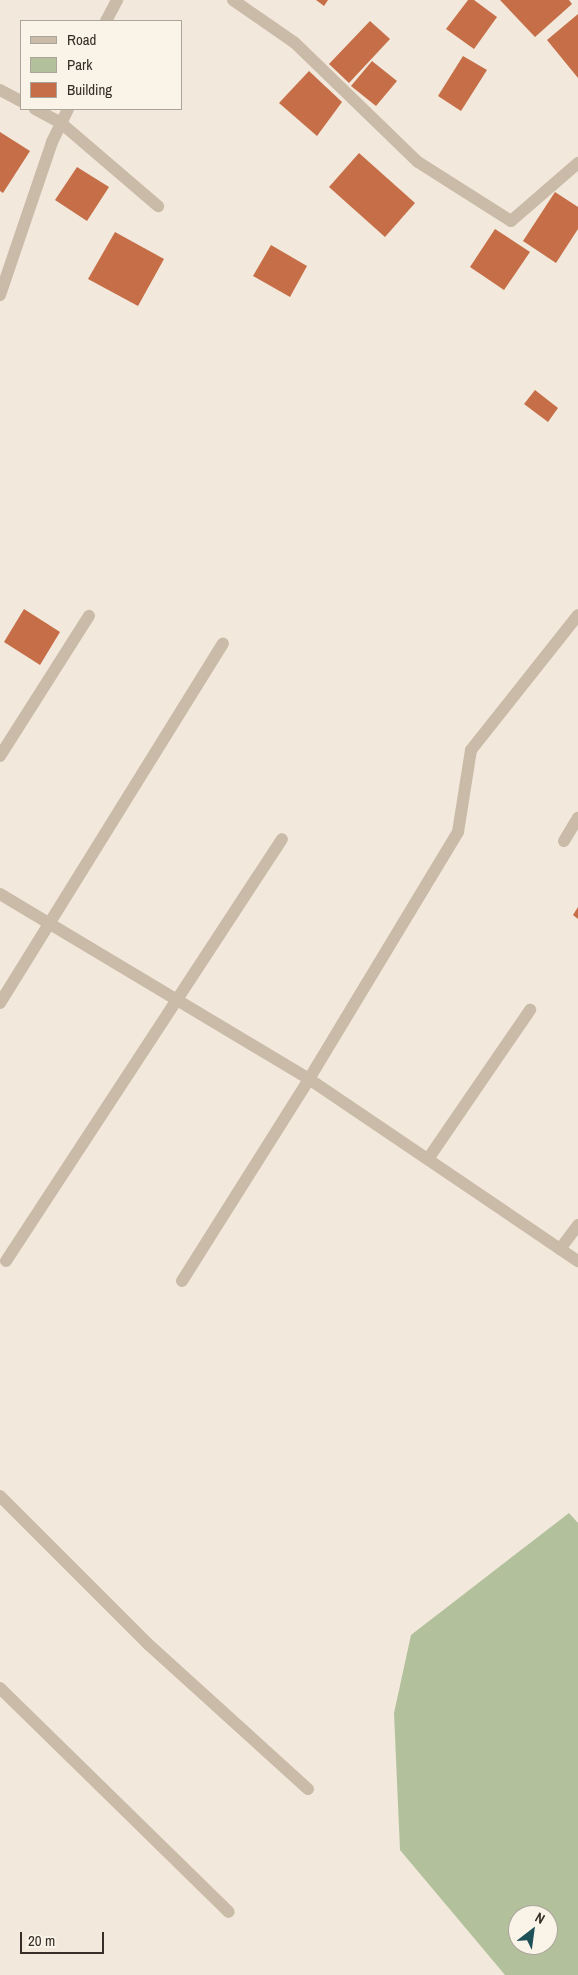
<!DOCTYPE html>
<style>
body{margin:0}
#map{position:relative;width:578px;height:1975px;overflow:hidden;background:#f2e9dc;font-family:"Archivo Narrow",sans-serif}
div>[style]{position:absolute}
.green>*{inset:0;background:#b2c19c}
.building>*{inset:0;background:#c56e47}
.minor>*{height:12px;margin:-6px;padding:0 6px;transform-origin:6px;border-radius:6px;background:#cabaa8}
span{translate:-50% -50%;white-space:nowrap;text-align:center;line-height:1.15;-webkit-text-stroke:4px #f9f3e8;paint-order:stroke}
.legend{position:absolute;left:20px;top:20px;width:162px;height:90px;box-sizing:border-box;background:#f9f3e8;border:1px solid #aba49b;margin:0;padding:6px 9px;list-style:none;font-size:15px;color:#372e28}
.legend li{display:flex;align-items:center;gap:10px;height:25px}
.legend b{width:25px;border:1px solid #aba49b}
.north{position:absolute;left:508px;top:1905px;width:50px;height:50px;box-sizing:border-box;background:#f9f3e8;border:1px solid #aba49b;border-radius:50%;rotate:30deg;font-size:14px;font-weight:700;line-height:20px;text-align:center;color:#372e28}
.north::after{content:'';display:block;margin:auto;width:18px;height:22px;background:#1e5058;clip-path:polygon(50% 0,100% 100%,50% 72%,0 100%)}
.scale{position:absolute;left:20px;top:1932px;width:84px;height:22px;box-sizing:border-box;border:2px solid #372e28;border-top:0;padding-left:6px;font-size:15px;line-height:18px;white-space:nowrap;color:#372e28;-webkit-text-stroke:4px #f9f3e8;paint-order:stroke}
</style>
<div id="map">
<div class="green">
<div style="clip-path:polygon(evenodd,569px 1513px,578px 1523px,578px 1975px,505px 1975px,400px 1850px,394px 1713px,411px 1635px,569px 1513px,518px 1915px,548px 1915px,548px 1945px,518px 1945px,518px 1915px)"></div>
</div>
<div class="building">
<div style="clip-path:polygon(316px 0,328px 0,324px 6px)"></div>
<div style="clip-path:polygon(468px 0,474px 0,497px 17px,474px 49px,446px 29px)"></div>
<div style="clip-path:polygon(500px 0,569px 0,572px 4px,535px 37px)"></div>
<div style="clip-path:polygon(578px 14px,578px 78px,547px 40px)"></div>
<div style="clip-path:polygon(370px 21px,390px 39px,349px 83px,329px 64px)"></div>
<div style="clip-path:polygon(463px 56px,487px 70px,461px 111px,438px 96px)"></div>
<div style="clip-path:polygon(372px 61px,397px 81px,376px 106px,351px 86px)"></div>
<div style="clip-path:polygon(309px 71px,342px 102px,317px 136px,279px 103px)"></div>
<div style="clip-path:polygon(0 132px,30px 151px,3px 193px,0 191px)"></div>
<div style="clip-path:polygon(359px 153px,415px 203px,385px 237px,329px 187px)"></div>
<div style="clip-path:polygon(77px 167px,109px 187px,87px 221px,55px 200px)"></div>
<div style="clip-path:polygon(555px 192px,578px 207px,578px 229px,556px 263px,523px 241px)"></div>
<div style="clip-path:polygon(495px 229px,530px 252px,504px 290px,470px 267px)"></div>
<div style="clip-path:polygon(115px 232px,164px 259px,138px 306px,88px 279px)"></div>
<div style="clip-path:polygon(271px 245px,307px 266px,290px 297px,253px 276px)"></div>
<div style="clip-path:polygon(535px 390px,558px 408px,548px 422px,524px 404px)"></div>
<div style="clip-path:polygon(24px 609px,60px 632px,40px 665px,4px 642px)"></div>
<div style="clip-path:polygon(578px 907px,578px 919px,573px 915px)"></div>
</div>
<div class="minor">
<div style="left:233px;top:0;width:75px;rotate:34.7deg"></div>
<div style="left:295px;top:43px;width:171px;rotate:44.1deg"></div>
<div style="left:418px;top:162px;width:110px;rotate:32.4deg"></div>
<div style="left:511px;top:221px;width:89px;rotate:-40.9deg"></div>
<div style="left:106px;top:21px;width:24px;rotate:-62deg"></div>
<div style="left:0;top:90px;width:24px;rotate:28deg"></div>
<div style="left:35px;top:109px;width:30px;rotate:28deg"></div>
<div style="left:61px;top:123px;width:128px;rotate:40.6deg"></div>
<div style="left:0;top:295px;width:162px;rotate:-71.2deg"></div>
<div style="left:52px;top:142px;width:37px;rotate:-64deg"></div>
<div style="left:0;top:756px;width:166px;rotate:-57.6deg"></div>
<div style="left:564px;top:841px;width:27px;rotate:-59deg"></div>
<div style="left:0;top:894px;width:360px;rotate:30.9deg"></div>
<div style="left:309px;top:1079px;width:288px;rotate:-58.9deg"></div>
<div style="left:458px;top:832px;width:83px;rotate:-81deg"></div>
<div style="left:471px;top:750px;width:172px;rotate:-51.6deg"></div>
<div style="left:0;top:1003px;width:423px;rotate:-58.2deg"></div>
<div style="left:428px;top:1159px;width:181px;rotate:-55.6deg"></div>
<div style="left:560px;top:1249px;width:30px;rotate:-53deg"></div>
<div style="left:6px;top:1261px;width:504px;rotate:-56.81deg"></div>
<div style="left:182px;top:1281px;width:239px;rotate:-57.8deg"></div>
<div style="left:309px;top:1079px;width:325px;rotate:34.1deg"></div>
<div style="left:0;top:1496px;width:209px;rotate:45deg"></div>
<div style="left:148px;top:1644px;width:216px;rotate:42.2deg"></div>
<div style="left:0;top:1688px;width:320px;rotate:44.4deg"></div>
</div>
<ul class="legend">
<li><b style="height:6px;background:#cabaa8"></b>Road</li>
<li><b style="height:14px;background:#b2c19c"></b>Park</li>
<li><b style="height:14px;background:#c56e47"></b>Building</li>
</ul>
<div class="north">N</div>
<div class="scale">20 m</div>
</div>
